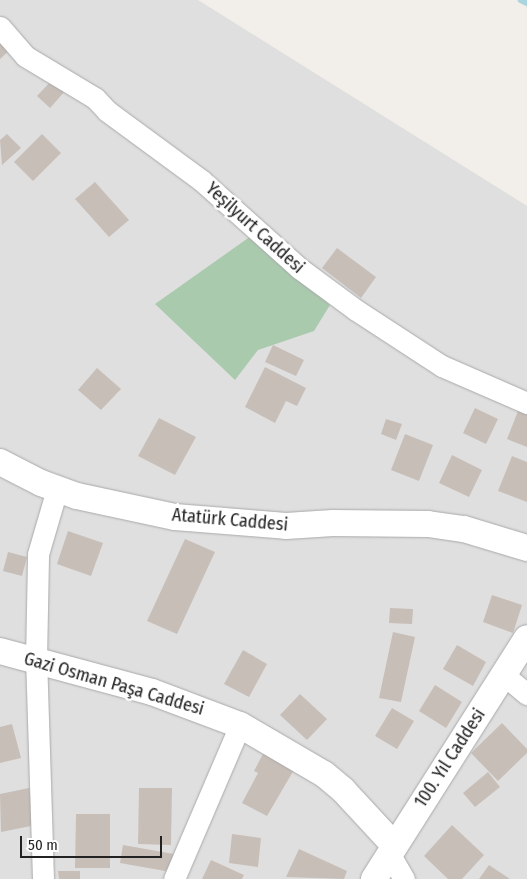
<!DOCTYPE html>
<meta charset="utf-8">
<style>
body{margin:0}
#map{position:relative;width:527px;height:879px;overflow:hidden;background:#f2eee9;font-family:"Fira Sans Condensed",sans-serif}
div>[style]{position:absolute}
.residential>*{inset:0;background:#e0dfdf}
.cemetery>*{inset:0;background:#aacaae}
.stream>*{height:5.5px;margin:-2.75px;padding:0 2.75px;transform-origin:2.75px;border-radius:2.75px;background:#abd5de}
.building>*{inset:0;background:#c7beb8}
.roads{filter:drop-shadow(0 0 1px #a9a9a9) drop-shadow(0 0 1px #a9a9a9)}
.minor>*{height:21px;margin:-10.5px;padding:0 10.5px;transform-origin:10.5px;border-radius:10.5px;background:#fff}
.tertiary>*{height:26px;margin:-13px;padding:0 13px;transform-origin:13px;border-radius:13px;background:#fff}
span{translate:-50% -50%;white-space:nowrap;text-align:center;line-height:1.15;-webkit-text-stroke:5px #fff;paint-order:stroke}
.street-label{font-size:18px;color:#222}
.scale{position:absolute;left:20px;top:836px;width:142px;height:22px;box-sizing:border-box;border:2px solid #222;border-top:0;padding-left:6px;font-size:15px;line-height:18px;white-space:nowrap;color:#222;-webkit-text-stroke:4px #fff;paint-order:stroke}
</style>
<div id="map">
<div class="residential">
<div style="clip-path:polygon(0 0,198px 0,527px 206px,527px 879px,0 879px)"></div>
</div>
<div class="cemetery">
<div style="clip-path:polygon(251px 236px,330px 305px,314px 331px,258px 350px,235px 380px,155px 304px)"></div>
</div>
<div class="stream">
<div style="left:521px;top:0;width:7px;rotate:27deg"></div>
</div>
<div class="building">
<div style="clip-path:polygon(0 35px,12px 48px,0 59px)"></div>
<div style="clip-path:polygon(54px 78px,66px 90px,50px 108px,37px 96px)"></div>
<div style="clip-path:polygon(7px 134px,21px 148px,2px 165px,0 140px)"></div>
<div style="clip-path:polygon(42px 134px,61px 153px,33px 181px,14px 162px)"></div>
<div style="clip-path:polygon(95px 182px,129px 220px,109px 237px,75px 199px)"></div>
<div style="clip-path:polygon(337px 248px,376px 277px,361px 298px,322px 268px)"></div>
<div style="clip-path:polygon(273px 345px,304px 360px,296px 376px,265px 362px)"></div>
<div style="clip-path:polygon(265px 367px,306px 388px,297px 406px,286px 401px,275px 423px,245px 407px)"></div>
<div style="clip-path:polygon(97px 368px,121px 389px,101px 410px,78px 390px)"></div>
<div style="clip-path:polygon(475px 408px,498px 419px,486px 444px,463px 433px)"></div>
<div style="clip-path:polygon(518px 411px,527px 414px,527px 447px,507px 439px)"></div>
<div style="clip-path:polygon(159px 418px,196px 437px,175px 475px,138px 456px)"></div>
<div style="clip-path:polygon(386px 419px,402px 424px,396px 440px,381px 434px)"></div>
<div style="clip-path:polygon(405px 434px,433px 445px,419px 481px,391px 470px)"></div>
<div style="clip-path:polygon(452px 455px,482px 470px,469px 497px,439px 483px)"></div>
<div style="clip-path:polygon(512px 456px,527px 462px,527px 502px,498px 491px)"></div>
<div style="clip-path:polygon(68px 531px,103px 543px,91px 576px,57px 564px)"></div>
<div style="clip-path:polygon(185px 539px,215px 552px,177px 634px,147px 621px)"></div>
<div style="clip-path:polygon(8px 552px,27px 557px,22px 576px,3px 571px)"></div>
<div style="clip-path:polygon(492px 595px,522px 605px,513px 633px,483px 622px)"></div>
<div style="clip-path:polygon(390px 608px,413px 609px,412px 624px,389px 623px)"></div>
<div style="clip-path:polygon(393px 632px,415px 637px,401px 702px,379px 698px)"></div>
<div style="clip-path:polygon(457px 645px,486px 662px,473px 686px,443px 669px)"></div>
<div style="clip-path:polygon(243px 650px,267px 664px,249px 697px,224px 684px)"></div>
<div style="clip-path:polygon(435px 685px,462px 702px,446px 728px,419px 711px)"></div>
<div style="clip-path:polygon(300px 694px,327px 719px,307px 740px,280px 715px)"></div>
<div style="clip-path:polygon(392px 708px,414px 721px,397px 749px,375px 736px)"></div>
<div style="clip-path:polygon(502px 723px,527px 749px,527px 753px,498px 781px,471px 753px)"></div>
<div style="clip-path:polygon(12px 724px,21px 758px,0 763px,0 727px)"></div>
<div style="clip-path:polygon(264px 752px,295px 768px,267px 816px,242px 803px,258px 773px,254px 771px)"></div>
<div style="clip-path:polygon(488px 772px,500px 787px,475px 807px,463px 793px)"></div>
<div style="clip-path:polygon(29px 788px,36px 825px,1px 832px,0 794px)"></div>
<div style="clip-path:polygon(139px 788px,172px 788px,171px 845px,138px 844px)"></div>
<div style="clip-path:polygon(76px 814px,110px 814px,110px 868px,75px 868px)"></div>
<div style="clip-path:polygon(452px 825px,484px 855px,462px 879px,448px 879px,424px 856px)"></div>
<div style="clip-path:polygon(232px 834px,261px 838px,258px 867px,229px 863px)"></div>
<div style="clip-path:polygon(123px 845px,174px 854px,171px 872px,120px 863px)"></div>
<div style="clip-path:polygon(299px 849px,347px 871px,344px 879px,286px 877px)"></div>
<div style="clip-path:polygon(211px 860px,244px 875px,242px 879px,202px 879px)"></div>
<div style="clip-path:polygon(489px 865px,510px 879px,479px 879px)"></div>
<div style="clip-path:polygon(58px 871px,80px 871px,80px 879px,59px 879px)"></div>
</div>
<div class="roads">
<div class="minor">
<div style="left:0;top:27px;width:38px;rotate:49deg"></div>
<div style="left:25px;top:56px;width:82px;rotate:31deg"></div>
<div style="left:95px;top:98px;width:18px;rotate:47deg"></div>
<div style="left:107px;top:111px;width:117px;rotate:36.3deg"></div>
<div style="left:201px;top:180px;width:132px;rotate:41.9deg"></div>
<div style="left:299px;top:268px;width:71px;rotate:36.4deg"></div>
<div style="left:356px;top:310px;width:103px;rotate:33.1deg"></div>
<div style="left:442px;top:366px;width:93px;rotate:23.5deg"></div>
<div style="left:504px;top:675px;width:30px;rotate:40deg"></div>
<div style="left:389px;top:853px;width:30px;rotate:60deg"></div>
<div style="left:43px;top:879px;width:218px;rotate:-91.8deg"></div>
<div style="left:36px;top:661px;width:107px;rotate:-88.9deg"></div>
<div style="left:38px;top:554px;width:68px;rotate:-73.7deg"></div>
<div style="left:174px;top:879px;width:168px;rotate:-66.8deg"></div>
</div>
<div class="tertiary">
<div style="left:0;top:462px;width:46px;rotate:27.1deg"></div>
<div style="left:41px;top:483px;width:38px;rotate:20deg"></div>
<div style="left:77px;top:496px;width:100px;rotate:12.1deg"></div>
<div style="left:175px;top:517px;width:111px;rotate:4.6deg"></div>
<div style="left:286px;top:526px;width:47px;rotate:-3.7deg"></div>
<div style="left:333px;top:523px;width:95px;rotate:0.6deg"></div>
<div style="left:428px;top:524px;width:36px;rotate:8deg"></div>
<div style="left:464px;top:529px;width:66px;rotate:16.8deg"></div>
<div style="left:0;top:651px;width:157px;rotate:15.1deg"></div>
<div style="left:152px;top:692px;width:94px;rotate:20.6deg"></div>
<div style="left:240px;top:725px;width:97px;rotate:30.3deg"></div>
<div style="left:324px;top:774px;width:25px;rotate:40deg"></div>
<div style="left:343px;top:790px;width:75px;rotate:47.2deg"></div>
<div style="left:374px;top:879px;width:285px;rotate:-57.6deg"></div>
</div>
</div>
<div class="street-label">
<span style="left:255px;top:228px;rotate:42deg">Yeşilyurt Caddesi</span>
<span style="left:230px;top:520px;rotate:5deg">Atatürk Caddesi</span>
<span style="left:114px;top:684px;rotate:16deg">Gazi Osman Paşa Caddesi</span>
<span style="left:450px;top:758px;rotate:-57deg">100. Yıl Caddesi</span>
</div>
<div class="scale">50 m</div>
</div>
